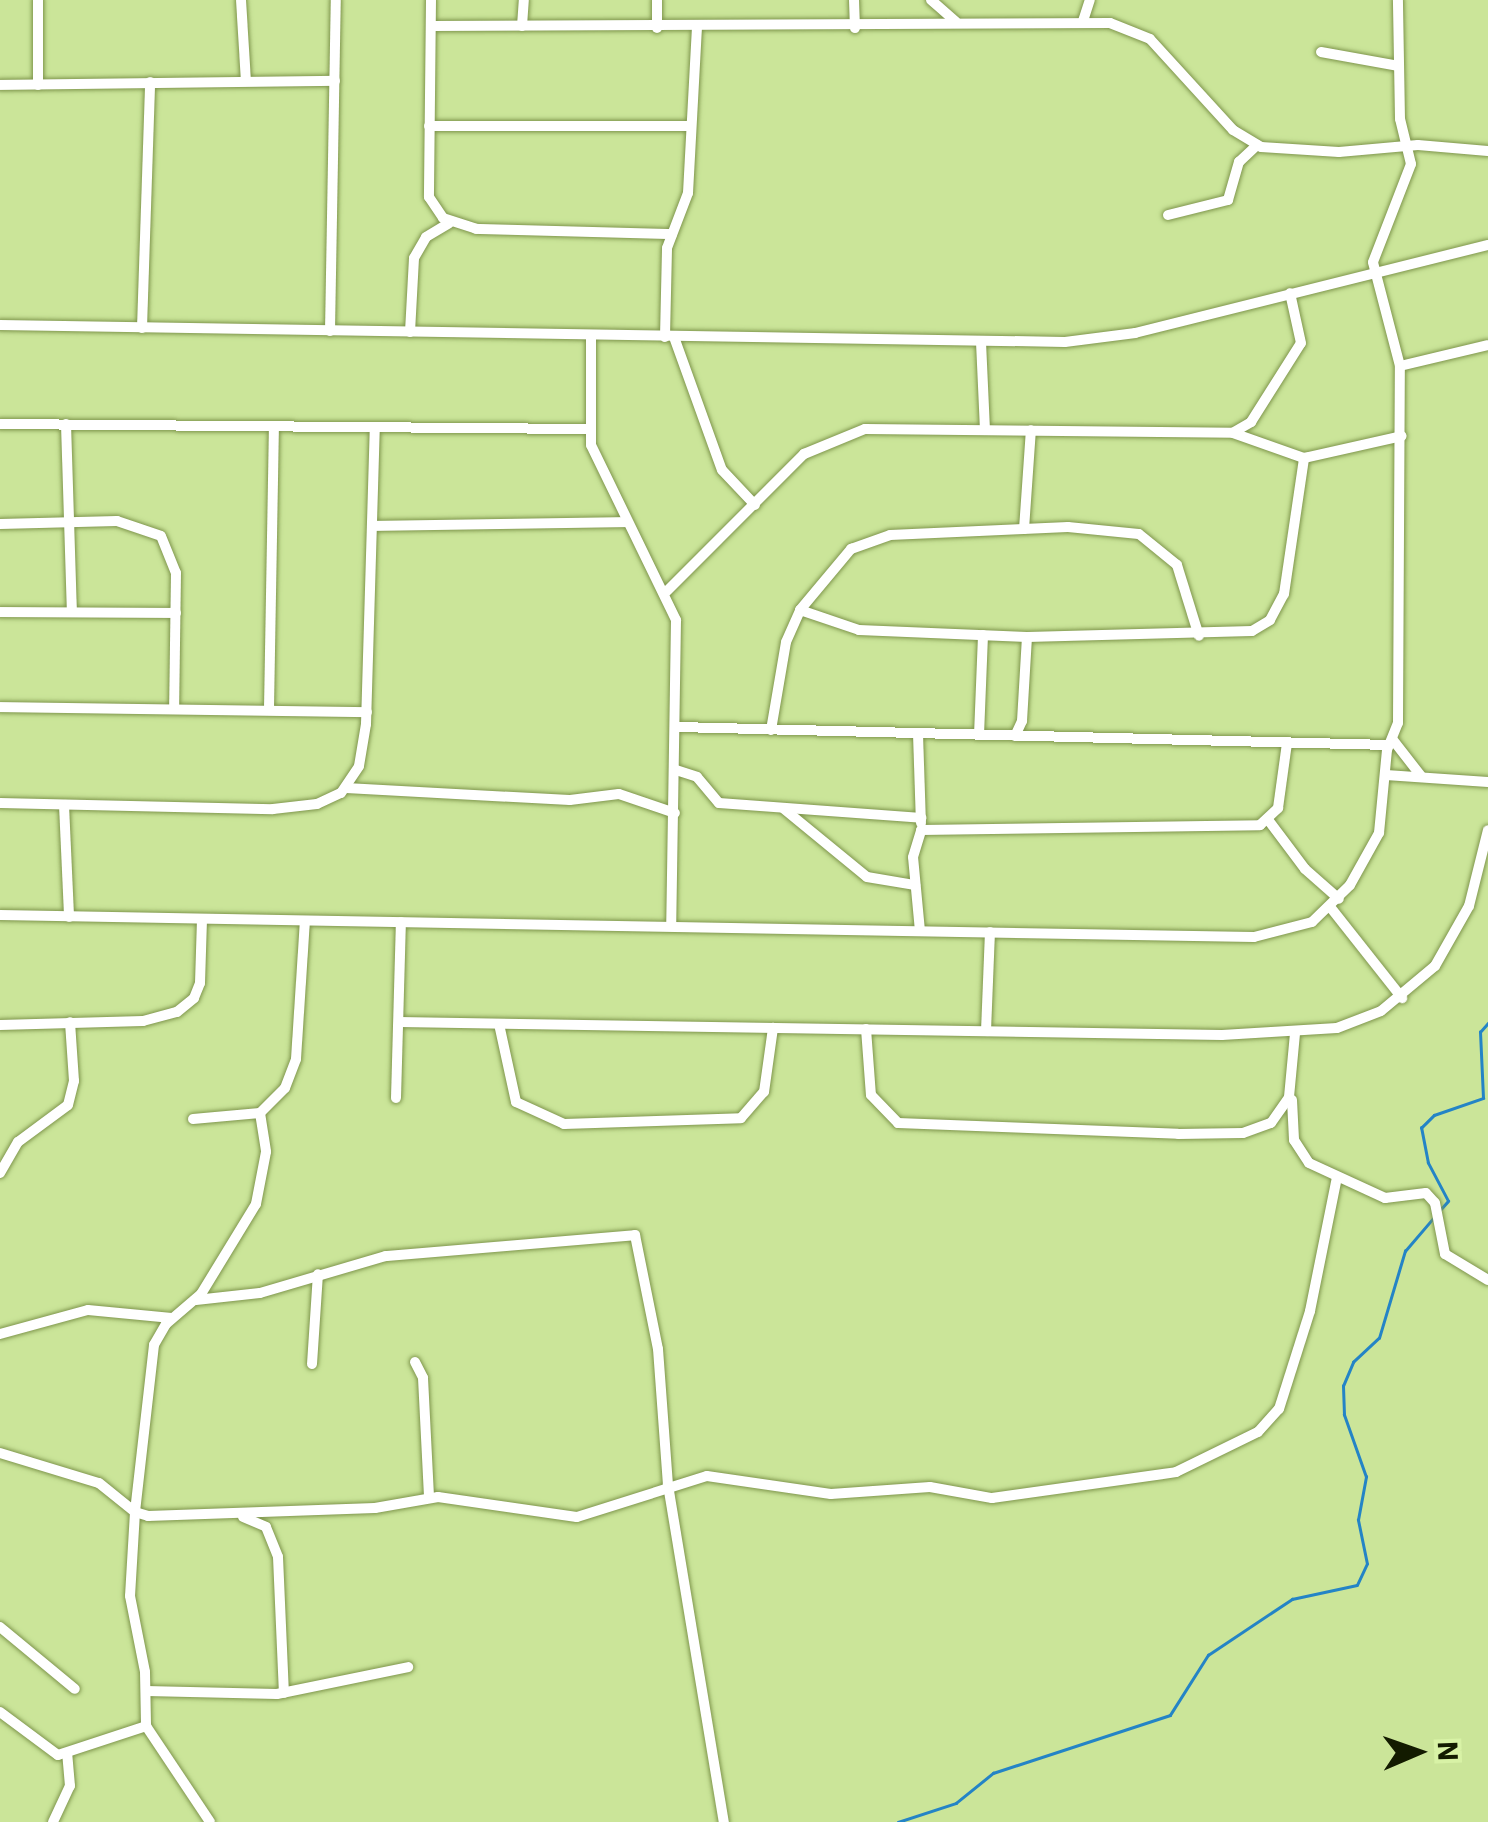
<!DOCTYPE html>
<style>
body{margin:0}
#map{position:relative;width:1488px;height:1822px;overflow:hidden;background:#cbe599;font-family:"IBM Plex Sans",sans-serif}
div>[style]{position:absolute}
.stream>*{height:2.5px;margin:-1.25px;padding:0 1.25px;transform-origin:1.25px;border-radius:1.25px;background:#2484c6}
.roads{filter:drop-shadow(0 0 2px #7f964d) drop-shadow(0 0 2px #7f964d)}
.street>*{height:10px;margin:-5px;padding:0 5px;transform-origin:5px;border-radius:5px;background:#fff}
span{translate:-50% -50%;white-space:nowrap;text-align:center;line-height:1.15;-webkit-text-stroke:9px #d8f2a6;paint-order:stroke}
.north{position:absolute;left:1368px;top:1702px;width:100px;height:100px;-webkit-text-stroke:8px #d8f2a6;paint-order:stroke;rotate:88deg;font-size:28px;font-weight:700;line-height:40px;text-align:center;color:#131b00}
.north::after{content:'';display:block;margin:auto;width:35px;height:45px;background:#131b00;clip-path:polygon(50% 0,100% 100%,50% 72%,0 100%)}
</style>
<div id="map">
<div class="stream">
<div style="left:1440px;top:1210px;width:12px;rotate:-48deg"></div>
<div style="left:1448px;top:1201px;width:43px;rotate:-117.8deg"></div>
<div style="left:1428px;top:1163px;width:36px;rotate:-101deg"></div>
<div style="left:1421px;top:1128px;width:18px;rotate:-45deg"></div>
<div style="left:1434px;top:1115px;width:52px;rotate:-19.1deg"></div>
<div style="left:1483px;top:1098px;width:66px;rotate:-92.6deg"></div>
<div style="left:1480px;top:1032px;width:12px;rotate:-48deg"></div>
<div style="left:898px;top:1822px;width:61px;rotate:-18.1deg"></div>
<div style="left:956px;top:1803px;width:48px;rotate:-39deg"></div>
<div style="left:993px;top:1773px;width:186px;rotate:-18.1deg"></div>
<div style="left:1170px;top:1715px;width:71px;rotate:-57.7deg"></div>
<div style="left:1208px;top:1655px;width:101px;rotate:-33.7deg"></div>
<div style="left:1292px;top:1599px;width:66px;rotate:-12.2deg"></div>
<div style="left:1357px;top:1585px;width:23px;rotate:-65deg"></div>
<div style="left:1367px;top:1564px;width:45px;rotate:-101.6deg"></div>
<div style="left:1358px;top:1520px;width:44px;rotate:-79.5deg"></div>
<div style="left:1366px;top:1477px;width:66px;rotate:-109.5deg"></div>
<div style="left:1344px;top:1415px;width:29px;rotate:-92deg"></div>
<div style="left:1343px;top:1386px;width:26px;rotate:-67deg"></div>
<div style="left:1353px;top:1362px;width:35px;rotate:-43deg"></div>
<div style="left:1379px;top:1338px;width:91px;rotate:-73.4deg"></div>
<div style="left:1405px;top:1251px;width:46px;rotate:-49.4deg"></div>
</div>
<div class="roads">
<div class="street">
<div style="left:38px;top:0;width:85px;rotate:90deg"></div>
<div style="left:241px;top:0;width:81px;rotate:86.5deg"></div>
<div style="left:431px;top:0;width:197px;rotate:90.6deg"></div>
<div style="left:429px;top:197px;width:25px;rotate:56deg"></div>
<div style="left:443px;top:218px;width:35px;rotate:18deg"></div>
<div style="left:476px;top:229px;width:196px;rotate:1.5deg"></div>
<div style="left:854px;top:0;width:28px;rotate:88deg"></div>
<div style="left:931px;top:0;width:33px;rotate:41deg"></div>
<div style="left:1083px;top:21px;width:22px;rotate:-72deg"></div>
<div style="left:431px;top:26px;width:679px;rotate:-0.25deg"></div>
<div style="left:1110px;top:23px;width:43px;rotate:21.8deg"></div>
<div style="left:1150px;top:39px;width:123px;rotate:47.6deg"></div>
<div style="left:1233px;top:130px;width:33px;rotate:31deg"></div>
<div style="left:1261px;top:147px;width:78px;rotate:3.7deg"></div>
<div style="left:1339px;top:152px;width:79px;rotate:-5.1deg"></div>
<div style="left:1418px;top:145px;width:70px;rotate:4.9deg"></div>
<div style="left:522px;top:26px;width:26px;rotate:-86deg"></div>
<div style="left:657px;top:28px;width:28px;rotate:-90deg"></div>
<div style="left:1321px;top:52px;width:79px;rotate:10.2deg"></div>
<div style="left:0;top:85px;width:335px;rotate:-0.7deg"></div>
<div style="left:429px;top:126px;width:262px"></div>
<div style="left:1168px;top:215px;width:62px;rotate:-14deg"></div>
<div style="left:1228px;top:200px;width:40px;rotate:-74deg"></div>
<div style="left:1239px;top:162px;width:25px;rotate:-43deg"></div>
<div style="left:0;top:325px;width:1065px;rotate:0.91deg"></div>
<div style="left:1065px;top:342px;width:71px;rotate:-7.3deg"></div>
<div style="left:1135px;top:333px;width:364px;rotate:-14deg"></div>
<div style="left:142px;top:328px;width:246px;rotate:-88.1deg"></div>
<div style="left:330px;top:331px;width:331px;rotate:-89deg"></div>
<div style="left:410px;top:332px;width:74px;rotate:-86.9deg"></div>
<div style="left:414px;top:258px;width:24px;rotate:-60deg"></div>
<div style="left:426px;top:237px;width:27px;rotate:-31deg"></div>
<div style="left:591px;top:335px;width:110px;rotate:90deg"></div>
<div style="left:591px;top:445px;width:195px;rotate:64.1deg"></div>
<div style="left:676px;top:620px;width:306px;rotate:90.9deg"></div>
<div style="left:665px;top:337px;width:89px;rotate:-88.7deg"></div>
<div style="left:667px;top:248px;width:59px;rotate:-69.1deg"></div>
<div style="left:688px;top:193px;width:165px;rotate:-86.9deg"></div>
<div style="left:674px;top:337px;width:141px;rotate:70.2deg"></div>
<div style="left:722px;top:470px;width:48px;rotate:46.7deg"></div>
<div style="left:981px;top:342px;width:87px;rotate:87.4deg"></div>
<div style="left:1400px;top:366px;width:90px;rotate:-13.4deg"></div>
<div style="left:0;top:424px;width:587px;rotate:0.49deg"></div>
<div style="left:66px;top:424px;width:188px;rotate:88.2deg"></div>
<div style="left:1234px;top:432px;width:20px;rotate:-30deg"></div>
<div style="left:1251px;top:422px;width:93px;rotate:-57.7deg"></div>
<div style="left:1301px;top:343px;width:51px;rotate:-102.4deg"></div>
<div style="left:0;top:524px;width:117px;rotate:-1.5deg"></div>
<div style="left:117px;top:521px;width:46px;rotate:18.8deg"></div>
<div style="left:161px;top:536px;width:40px;rotate:68deg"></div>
<div style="left:176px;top:573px;width:136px;rotate:90.8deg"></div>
<div style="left:374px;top:526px;width:253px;rotate:-0.9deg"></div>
<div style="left:1024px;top:529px;width:99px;rotate:-86deg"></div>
<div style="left:667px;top:591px;width:194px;rotate:-45deg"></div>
<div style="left:804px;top:454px;width:66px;rotate:-22.3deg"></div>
<div style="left:865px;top:429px;width:368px;rotate:0.6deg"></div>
<div style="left:1233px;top:433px;width:75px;rotate:19.4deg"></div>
<div style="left:1304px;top:458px;width:100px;rotate:-12.7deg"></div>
<div style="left:800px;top:610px;width:62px;rotate:18.7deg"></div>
<div style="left:859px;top:630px;width:168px;rotate:2.4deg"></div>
<div style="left:1027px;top:637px;width:225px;rotate:-1.5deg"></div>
<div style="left:1252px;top:631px;width:21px;rotate:-31deg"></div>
<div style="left:1270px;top:620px;width:30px;rotate:-62deg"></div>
<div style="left:1284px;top:594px;width:137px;rotate:-81.6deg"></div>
<div style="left:0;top:612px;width:176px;rotate:0.3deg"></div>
<div style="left:0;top:707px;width:367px;rotate:0.8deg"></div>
<div style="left:269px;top:709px;width:283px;rotate:-89deg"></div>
<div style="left:678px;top:727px;width:711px;rotate:1.45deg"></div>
<div style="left:771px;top:730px;width:89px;rotate:-80.3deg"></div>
<div style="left:786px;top:642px;width:35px;rotate:-66deg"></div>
<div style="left:800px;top:610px;width:80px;rotate:-50.1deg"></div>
<div style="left:851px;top:549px;width:41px;rotate:-19.7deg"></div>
<div style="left:890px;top:535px;width:178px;rotate:-2.6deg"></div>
<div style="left:1068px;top:527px;width:71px;rotate:5.6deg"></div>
<div style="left:1139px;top:534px;width:49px;rotate:39.2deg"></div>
<div style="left:1177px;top:565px;width:74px;rotate:72.8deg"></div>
<div style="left:918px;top:734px;width:89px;rotate:88.1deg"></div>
<div style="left:979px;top:735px;width:100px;rotate:-87.7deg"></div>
<div style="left:1015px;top:736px;width:17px;rotate:-65deg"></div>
<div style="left:1022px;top:721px;width:84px;rotate:-86.6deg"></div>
<div style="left:1393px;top:740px;width:46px;rotate:52.1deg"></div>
<div style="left:676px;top:770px;width:22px;rotate:18deg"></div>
<div style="left:697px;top:777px;width:34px;rotate:50deg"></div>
<div style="left:719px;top:803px;width:203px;rotate:4.2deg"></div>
<div style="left:1386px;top:775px;width:102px;rotate:3.9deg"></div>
<div style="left:346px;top:788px;width:224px;rotate:3.1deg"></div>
<div style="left:570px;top:800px;width:49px;rotate:-7deg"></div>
<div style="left:619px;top:794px;width:59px;rotate:18.7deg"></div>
<div style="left:0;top:803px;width:273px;rotate:1.3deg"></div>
<div style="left:273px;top:809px;width:44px;rotate:-6.5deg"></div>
<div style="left:317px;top:804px;width:26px;rotate:-25deg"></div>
<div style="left:341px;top:793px;width:32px;rotate:-56deg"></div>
<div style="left:359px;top:766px;width:43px;rotate:-80.5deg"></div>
<div style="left:366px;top:724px;width:297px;rotate:-88.3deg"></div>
<div style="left:64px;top:805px;width:112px;rotate:87.4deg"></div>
<div style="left:784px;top:809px;width:107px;rotate:39.3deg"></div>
<div style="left:867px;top:877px;width:49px;rotate:9.5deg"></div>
<div style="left:1269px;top:821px;width:60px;rotate:53.1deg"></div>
<div style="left:1305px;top:869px;width:45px;rotate:41.4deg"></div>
<div style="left:1331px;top:908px;width:115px;rotate:51.7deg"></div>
<div style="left:0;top:915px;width:1254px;rotate:1.01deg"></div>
<div style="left:1254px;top:937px;width:60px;rotate:-14.5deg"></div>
<div style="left:1312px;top:922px;width:53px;rotate:-44.2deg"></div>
<div style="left:1350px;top:885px;width:60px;rotate:-60.9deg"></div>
<div style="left:1379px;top:833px;width:83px;rotate:-84.5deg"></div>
<div style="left:1387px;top:750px;width:29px;rotate:-68deg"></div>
<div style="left:1398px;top:723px;width:357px;rotate:-89.7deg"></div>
<div style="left:1400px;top:366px;width:107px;rotate:-104.6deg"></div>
<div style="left:1373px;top:262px;width:105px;rotate:-68.8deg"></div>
<div style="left:1411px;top:164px;width:46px;rotate:-103.7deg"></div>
<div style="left:1400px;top:119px;width:119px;rotate:-91deg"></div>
<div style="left:920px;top:931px;width:74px;rotate:-95.4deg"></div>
<div style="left:913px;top:857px;width:28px;rotate:-73deg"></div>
<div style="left:921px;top:830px;width:339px;rotate:-0.8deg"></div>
<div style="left:1260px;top:825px;width:25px;rotate:-43deg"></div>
<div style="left:1278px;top:808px;width:66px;rotate:-82.1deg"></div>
<div style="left:399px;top:1022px;width:823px;rotate:0.9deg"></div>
<div style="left:1222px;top:1035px;width:115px;rotate:-3.5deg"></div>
<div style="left:1337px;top:1028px;width:47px;rotate:-21.1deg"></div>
<div style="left:1381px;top:1011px;width:70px;rotate:-39.8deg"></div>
<div style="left:1435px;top:966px;width:69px;rotate:-60.5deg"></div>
<div style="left:1469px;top:906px;width:78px;rotate:-76deg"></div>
<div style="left:499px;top:1024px;width:80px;rotate:77.7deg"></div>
<div style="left:516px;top:1102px;width:53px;rotate:24.6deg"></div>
<div style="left:564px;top:1124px;width:177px;rotate:-1.9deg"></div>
<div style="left:741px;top:1118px;width:35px;rotate:-49deg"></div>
<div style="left:764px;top:1092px;width:65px;rotate:-82deg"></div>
<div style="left:0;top:1025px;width:143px;rotate:-1.6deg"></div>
<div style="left:143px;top:1021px;width:35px;rotate:-15deg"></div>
<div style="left:177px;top:1012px;width:22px;rotate:-39deg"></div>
<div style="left:194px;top:998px;width:16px;rotate:-68deg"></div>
<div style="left:200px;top:983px;width:64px;rotate:-88.2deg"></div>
<div style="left:866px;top:1029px;width:66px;rotate:85.7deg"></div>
<div style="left:871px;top:1095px;width:39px;rotate:46deg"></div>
<div style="left:898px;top:1123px;width:280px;rotate:2.2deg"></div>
<div style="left:1178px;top:1134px;width:65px;rotate:-0.9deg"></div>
<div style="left:1243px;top:1133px;width:30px;rotate:-20deg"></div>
<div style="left:1271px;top:1123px;width:32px;rotate:-55deg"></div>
<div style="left:1289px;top:1097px;width:63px;rotate:-84.6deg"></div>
<div style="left:986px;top:1031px;width:99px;rotate:-87.7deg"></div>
<div style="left:396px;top:1098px;width:176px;rotate:-88.4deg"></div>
<div style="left:1292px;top:1100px;width:40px;rotate:87.1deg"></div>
<div style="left:1294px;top:1140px;width:27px;rotate:57deg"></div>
<div style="left:1309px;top:1163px;width:84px;rotate:24.7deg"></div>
<div style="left:1385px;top:1198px;width:41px;rotate:-7deg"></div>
<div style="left:1426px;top:1193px;width:13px;rotate:48deg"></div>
<div style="left:1435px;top:1203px;width:52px;rotate:78.9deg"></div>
<div style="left:1445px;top:1254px;width:50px;rotate:31.2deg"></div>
<div style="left:260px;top:1113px;width:39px;rotate:81deg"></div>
<div style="left:266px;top:1152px;width:53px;rotate:100.9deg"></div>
<div style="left:256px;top:1204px;width:105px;rotate:121.4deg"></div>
<div style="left:201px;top:1294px;width:46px;rotate:139.4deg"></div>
<div style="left:166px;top:1324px;width:24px;rotate:120deg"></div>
<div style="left:154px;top:1345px;width:168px;rotate:96.5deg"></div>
<div style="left:135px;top:1512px;width:14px;rotate:17deg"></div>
<div style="left:148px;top:1516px;width:227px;rotate:-2deg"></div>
<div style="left:375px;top:1508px;width:64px;rotate:-9.9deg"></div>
<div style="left:438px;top:1497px;width:140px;rotate:8.2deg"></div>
<div style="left:577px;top:1517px;width:136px;rotate:-17.5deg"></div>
<div style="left:707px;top:1476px;width:125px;rotate:8.3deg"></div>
<div style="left:831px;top:1494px;width:99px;rotate:-4deg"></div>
<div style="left:930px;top:1487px;width:63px;rotate:10.1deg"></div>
<div style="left:992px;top:1498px;width:186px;rotate:-8deg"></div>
<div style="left:1176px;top:1472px;width:91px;rotate:-26deg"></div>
<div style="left:1258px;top:1432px;width:31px;rotate:-48deg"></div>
<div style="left:1279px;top:1409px;width:103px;rotate:-72.4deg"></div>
<div style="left:1310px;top:1311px;width:137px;rotate:-78.6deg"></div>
<div style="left:193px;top:1119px;width:67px;rotate:-5.1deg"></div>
<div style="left:260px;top:1113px;width:35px;rotate:-45deg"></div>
<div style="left:285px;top:1088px;width:31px;rotate:-69deg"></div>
<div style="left:296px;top:1059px;width:138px;rotate:-86.3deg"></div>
<div style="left:0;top:1173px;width:36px;rotate:-60deg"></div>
<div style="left:18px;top:1142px;width:62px;rotate:-36.5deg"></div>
<div style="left:68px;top:1105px;width:25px;rotate:-76deg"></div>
<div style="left:74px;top:1081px;width:59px;rotate:-93.9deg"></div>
<div style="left:196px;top:1300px;width:64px;rotate:-6.2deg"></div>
<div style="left:260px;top:1293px;width:131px;rotate:-16.4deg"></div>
<div style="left:386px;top:1256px;width:250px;rotate:-4.8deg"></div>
<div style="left:635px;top:1235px;width:116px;rotate:78.6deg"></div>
<div style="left:658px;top:1349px;width:136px;rotate:85.8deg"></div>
<div style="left:668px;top:1485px;width:342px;rotate:80.6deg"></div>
<div style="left:0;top:1334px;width:91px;rotate:-15.3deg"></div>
<div style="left:88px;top:1310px;width:84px;rotate:5.4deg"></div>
<div style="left:415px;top:1362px;width:18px;rotate:63deg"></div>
<div style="left:423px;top:1378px;width:119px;rotate:87.1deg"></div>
<div style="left:312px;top:1364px;width:90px;rotate:-86.2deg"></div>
<div style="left:0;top:1453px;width:103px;rotate:16.9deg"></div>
<div style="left:99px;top:1483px;width:46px;rotate:38.9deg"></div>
<div style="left:135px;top:1512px;width:84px;rotate:93.4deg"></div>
<div style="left:130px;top:1596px;width:77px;rotate:78.8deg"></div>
<div style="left:145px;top:1672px;width:54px;rotate:88.9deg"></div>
<div style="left:146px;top:1726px;width:115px;rotate:56.3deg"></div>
<div style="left:243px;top:1517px;width:25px;rotate:23deg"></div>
<div style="left:266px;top:1527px;width:32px;rotate:68deg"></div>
<div style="left:278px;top:1557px;width:136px;rotate:87.5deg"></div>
<div style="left:0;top:1627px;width:97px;rotate:39.6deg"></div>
<div style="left:146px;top:1691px;width:131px;rotate:1.3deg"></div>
<div style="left:277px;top:1694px;width:134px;rotate:-11.6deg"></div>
<div style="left:0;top:1712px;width:72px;rotate:36.6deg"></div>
<div style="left:58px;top:1755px;width:93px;rotate:-18.2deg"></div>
<div style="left:53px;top:1822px;width:40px;rotate:-65deg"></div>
<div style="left:70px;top:1786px;width:32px;rotate:-95deg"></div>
</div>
</div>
<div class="north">N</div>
</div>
